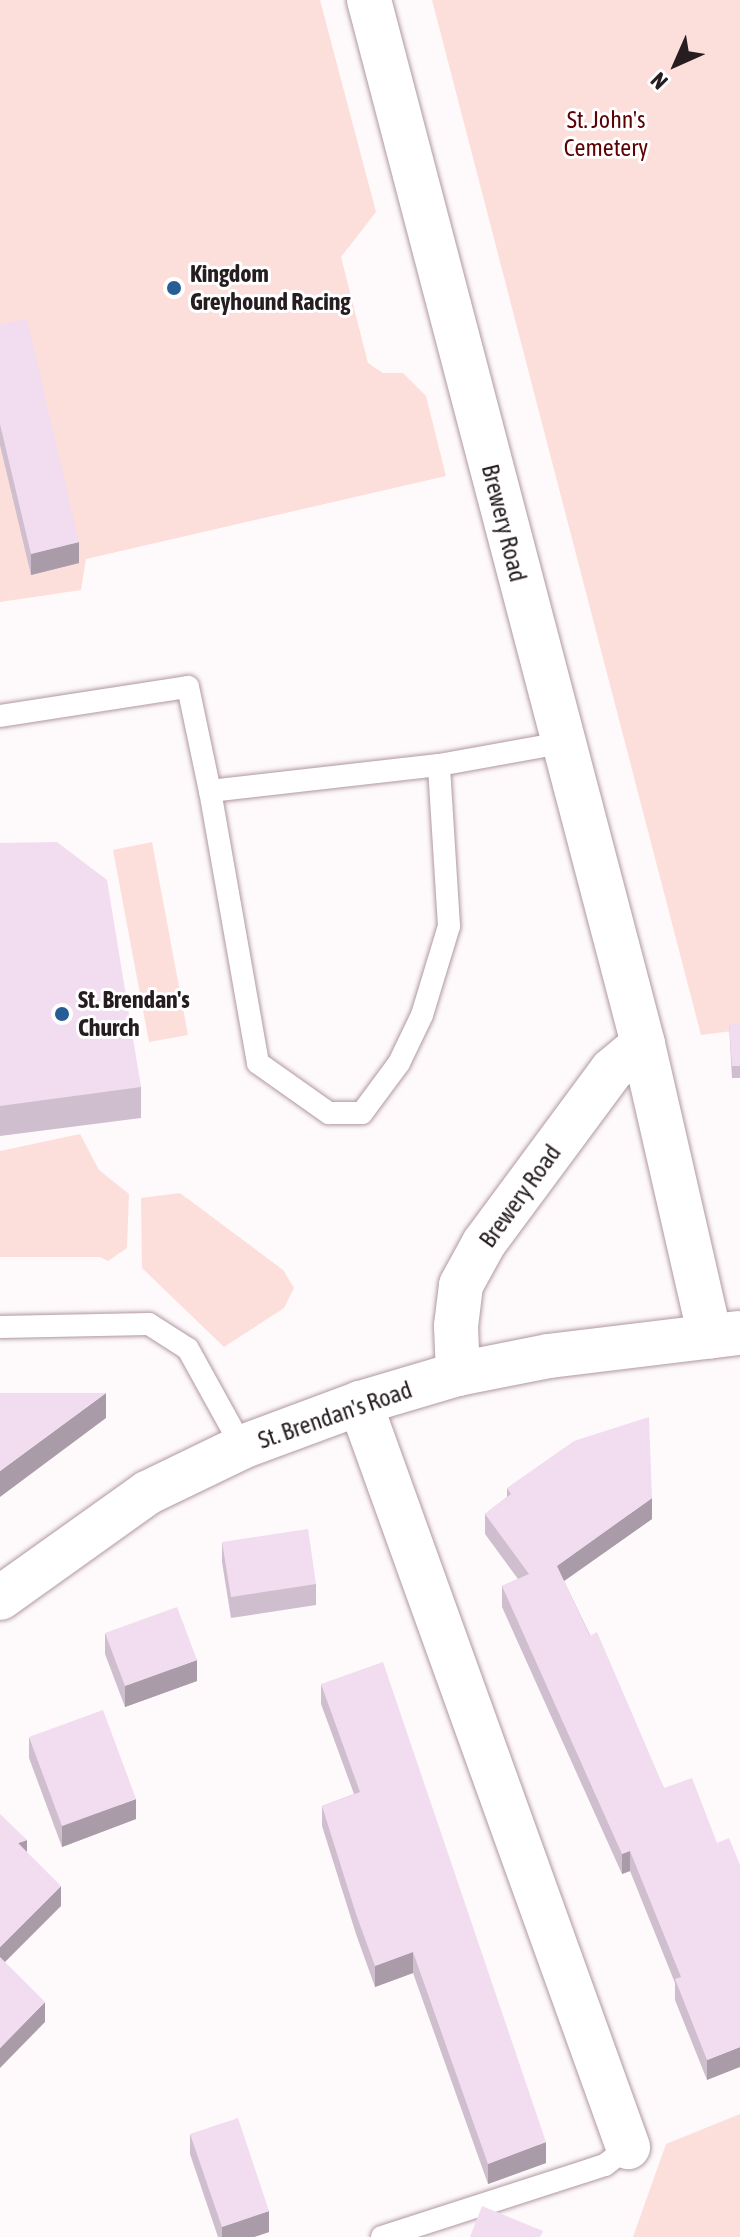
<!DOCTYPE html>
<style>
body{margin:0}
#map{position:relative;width:740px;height:2237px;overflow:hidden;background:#fef9fb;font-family:"Asap Condensed",sans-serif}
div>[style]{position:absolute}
.green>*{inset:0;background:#fcdfda}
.roads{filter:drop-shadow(0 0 2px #b098a3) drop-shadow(0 0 2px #b098a3)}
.service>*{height:22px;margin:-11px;padding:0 11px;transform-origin:11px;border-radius:11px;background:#fff}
.minor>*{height:44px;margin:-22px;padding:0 22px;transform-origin:22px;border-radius:22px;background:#fff}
.tertiary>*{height:44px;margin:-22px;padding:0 22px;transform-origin:22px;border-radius:22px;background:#fff}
.secondary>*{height:44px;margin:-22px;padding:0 22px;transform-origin:22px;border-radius:22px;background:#fff}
.wall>*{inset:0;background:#cfbece}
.shaded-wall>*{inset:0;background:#a99ba7}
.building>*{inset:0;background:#f1ddef}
.dots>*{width:22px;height:22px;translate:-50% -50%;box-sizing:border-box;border:4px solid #fff;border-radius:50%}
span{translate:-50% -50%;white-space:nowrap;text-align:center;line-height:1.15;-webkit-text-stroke:6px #fff;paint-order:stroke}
.park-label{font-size:24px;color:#5c0104}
.poi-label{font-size:24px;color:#261d21;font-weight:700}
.left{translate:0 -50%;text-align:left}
.street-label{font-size:24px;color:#261d21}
.north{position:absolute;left:636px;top:24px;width:80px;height:80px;-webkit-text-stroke:6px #fff;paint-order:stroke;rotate:225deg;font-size:22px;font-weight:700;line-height:32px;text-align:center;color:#261d21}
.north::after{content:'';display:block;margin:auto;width:28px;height:36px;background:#261d21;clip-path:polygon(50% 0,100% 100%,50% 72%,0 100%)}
</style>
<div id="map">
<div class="green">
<div style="clip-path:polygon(0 0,320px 0,376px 212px,341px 257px,368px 363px,383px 373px,403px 373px,426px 396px,446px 476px,86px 559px,81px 590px,0 602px)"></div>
<div style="clip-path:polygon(432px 0,740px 0,740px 1030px,701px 1035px)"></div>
<div style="clip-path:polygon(152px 842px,188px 1035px,149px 1042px,113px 850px)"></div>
<div style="clip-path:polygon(80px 1134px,99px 1170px,129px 1194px,127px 1248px,108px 1261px,100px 1257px,0 1257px,0 1151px)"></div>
<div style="clip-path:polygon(180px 1193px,283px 1270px,294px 1288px,284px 1308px,224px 1347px,142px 1268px,141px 1198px)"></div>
<div style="clip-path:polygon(740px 2114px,740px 2237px,633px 2237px,666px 2144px)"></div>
</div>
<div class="roads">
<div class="service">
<div style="left:0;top:716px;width:190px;rotate:-8.8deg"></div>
<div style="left:188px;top:687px;width:106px;rotate:78.1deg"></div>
<div style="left:210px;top:791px;width:230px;rotate:-6.5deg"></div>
<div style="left:439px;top:765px;width:124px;rotate:-10.2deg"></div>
<div style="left:210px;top:791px;width:276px;rotate:80deg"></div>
<div style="left:258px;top:1063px;width:87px;rotate:35.2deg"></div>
<div style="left:329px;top:1113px;width:33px"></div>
<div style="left:362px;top:1113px;width:62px;rotate:-53.5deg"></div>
<div style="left:399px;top:1063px;width:53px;rotate:-64.4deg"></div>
<div style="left:422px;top:1015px;width:93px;rotate:-73.1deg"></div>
<div style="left:449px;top:926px;width:161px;rotate:-93.6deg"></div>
<div style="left:0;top:1327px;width:149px;rotate:-1.2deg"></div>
<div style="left:149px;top:1324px;width:46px;rotate:32.7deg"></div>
<div style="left:188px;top:1349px;width:112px;rotate:61.1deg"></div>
<div style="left:382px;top:2237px;width:234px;rotate:-17.9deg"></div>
<div style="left:605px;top:2165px;width:29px;rotate:-38deg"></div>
</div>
<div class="minor">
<div style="left:360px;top:1403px;width:791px;rotate:70.19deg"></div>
</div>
<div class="tertiary">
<div style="left:369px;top:0;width:1079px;rotate:75.29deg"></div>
<div style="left:643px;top:1044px;width:300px;rotate:77.1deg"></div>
<div style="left:458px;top:1374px;width:48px;rotate:-92.4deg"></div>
<div style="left:456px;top:1326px;width:41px;rotate:-83deg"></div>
<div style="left:461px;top:1285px;width:48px;rotate:-61.3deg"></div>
<div style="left:484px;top:1243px;width:215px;rotate:-53.5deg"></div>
<div style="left:612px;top:1070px;width:40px;rotate:-40deg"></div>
</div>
<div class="secondary">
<div style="left:0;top:1598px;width:181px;rotate:-35.5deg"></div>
<div style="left:147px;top:1493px;width:106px;rotate:-25.8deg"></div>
<div style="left:242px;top:1447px;width:126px;rotate:-20.4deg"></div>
<div style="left:360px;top:1403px;width:102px;rotate:-16.5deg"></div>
<div style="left:458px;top:1374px;width:93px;rotate:-11.2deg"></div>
<div style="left:549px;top:1356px;width:192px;rotate:-6.9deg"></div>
</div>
</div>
<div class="wall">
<div style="clip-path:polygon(0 324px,79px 563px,31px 575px,0 445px)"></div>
<div style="clip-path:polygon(0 843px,141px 1087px,141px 1118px,0 1136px)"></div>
<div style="clip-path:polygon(729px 1024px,740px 1024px,740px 1078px,732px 1078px)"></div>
<div style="clip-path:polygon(507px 1488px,652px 1519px,564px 1581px,664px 1788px,717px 1843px,707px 2080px,675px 2000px,675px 1983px,630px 1871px,622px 1874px,502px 1607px,502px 1586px,518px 1579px,485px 1534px,485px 1514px,507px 1497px)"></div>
<div style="clip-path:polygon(222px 1542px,316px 1584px,316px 1605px,231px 1618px,222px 1562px)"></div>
<div style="clip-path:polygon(105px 1633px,197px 1681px,125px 1707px,105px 1654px)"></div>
<div style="clip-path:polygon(321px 1684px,546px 2163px,488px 2184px,413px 1973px,375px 1987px,356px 1934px,322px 1826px,322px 1806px,354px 1794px,321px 1704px)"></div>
<div style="clip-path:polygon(29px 1737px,136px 1819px,62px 1847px,29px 1758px)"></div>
<div style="clip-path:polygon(190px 2134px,269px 2232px,254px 2237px,218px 2237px,190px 2154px)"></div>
</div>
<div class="shaded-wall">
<div style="clip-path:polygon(79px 542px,79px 563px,31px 575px,31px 554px)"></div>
<div style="clip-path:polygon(106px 1393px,106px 1418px,0 1497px,0 1471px)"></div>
<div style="clip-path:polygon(652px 1498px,652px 1519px,557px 1586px,557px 1566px)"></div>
<div style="clip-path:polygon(197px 1660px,197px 1681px,125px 1707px,125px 1686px)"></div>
<div style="clip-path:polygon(136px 1799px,136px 1819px,62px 1847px,62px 1826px)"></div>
<div style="clip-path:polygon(27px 1840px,27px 1860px,18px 1843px)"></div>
<div style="clip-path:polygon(630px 1851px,630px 1871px,622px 1874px,622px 1854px)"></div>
<div style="clip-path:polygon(61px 1886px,61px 1906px,0 1967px,0 1947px)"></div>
<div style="clip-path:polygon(413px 1952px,413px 1973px,375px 1987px,375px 1966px)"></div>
<div style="clip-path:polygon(45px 2002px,45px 2022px,0 2068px,0 2048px)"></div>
<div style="clip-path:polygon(740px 2047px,740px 2067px,707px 2080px,707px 2060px)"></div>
<div style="clip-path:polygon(546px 2142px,546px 2163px,488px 2184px,488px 2164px)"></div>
<div style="clip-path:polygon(269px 2211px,269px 2232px,254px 2237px,222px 2237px,222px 2227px)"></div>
</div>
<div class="building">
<div style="clip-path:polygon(27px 319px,79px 542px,31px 554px,0 424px,0 324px)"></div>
<div style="clip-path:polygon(57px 842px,107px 880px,141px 1087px,0 1106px,0 843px)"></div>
<div style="clip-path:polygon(729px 1024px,740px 1024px,740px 1066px,732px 1066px)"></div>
<div style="clip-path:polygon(0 1393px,106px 1393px,0 1471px)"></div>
<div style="clip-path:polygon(649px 1417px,652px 1498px,557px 1566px,590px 1636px,597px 1632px,664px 1788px,692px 1778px,717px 1843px,729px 1838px,740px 1865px,740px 2047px,707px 2060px,675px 1979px,681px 1977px,630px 1851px,622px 1854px,502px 1586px,529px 1574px,485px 1514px,511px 1494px,507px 1488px,574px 1441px)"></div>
<div style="clip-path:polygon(308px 1529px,316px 1584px,231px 1597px,222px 1542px)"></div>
<div style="clip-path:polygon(177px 1607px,197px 1660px,125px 1686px,105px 1633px)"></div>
<div style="clip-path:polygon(383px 1662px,546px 2142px,488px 2164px,413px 1952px,375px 1966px,356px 1914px,322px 1806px,360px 1792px,321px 1684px)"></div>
<div style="clip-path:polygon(103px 1710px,136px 1799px,62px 1826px,29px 1737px)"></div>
<div style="clip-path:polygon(0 1814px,27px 1840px,18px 1843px,61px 1886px,0 1947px)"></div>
<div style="clip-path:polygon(0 1957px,45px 2002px,0 2048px)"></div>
<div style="clip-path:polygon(238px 2118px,269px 2211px,222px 2227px,190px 2134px)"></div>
<div style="clip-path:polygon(482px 2206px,543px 2231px,540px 2237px,470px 2237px)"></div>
</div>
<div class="dots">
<div style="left:174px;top:288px;background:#275d95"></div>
<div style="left:62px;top:1014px;background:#275d95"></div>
</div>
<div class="park-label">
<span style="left:606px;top:134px">St. John's<br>Cemetery</span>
</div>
<div class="poi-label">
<span class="left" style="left:190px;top:288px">Kingdom<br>Greyhound Racing</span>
<span class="left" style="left:78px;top:1014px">St. Brendan's<br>Church</span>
</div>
<div class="street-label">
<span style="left:504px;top:523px;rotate:76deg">Brewery Road</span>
<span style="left:520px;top:1196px;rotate:-54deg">Brewery Road</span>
<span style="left:335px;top:1415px;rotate:-19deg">St. Brendan's Road</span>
</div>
<div class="north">N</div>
</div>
